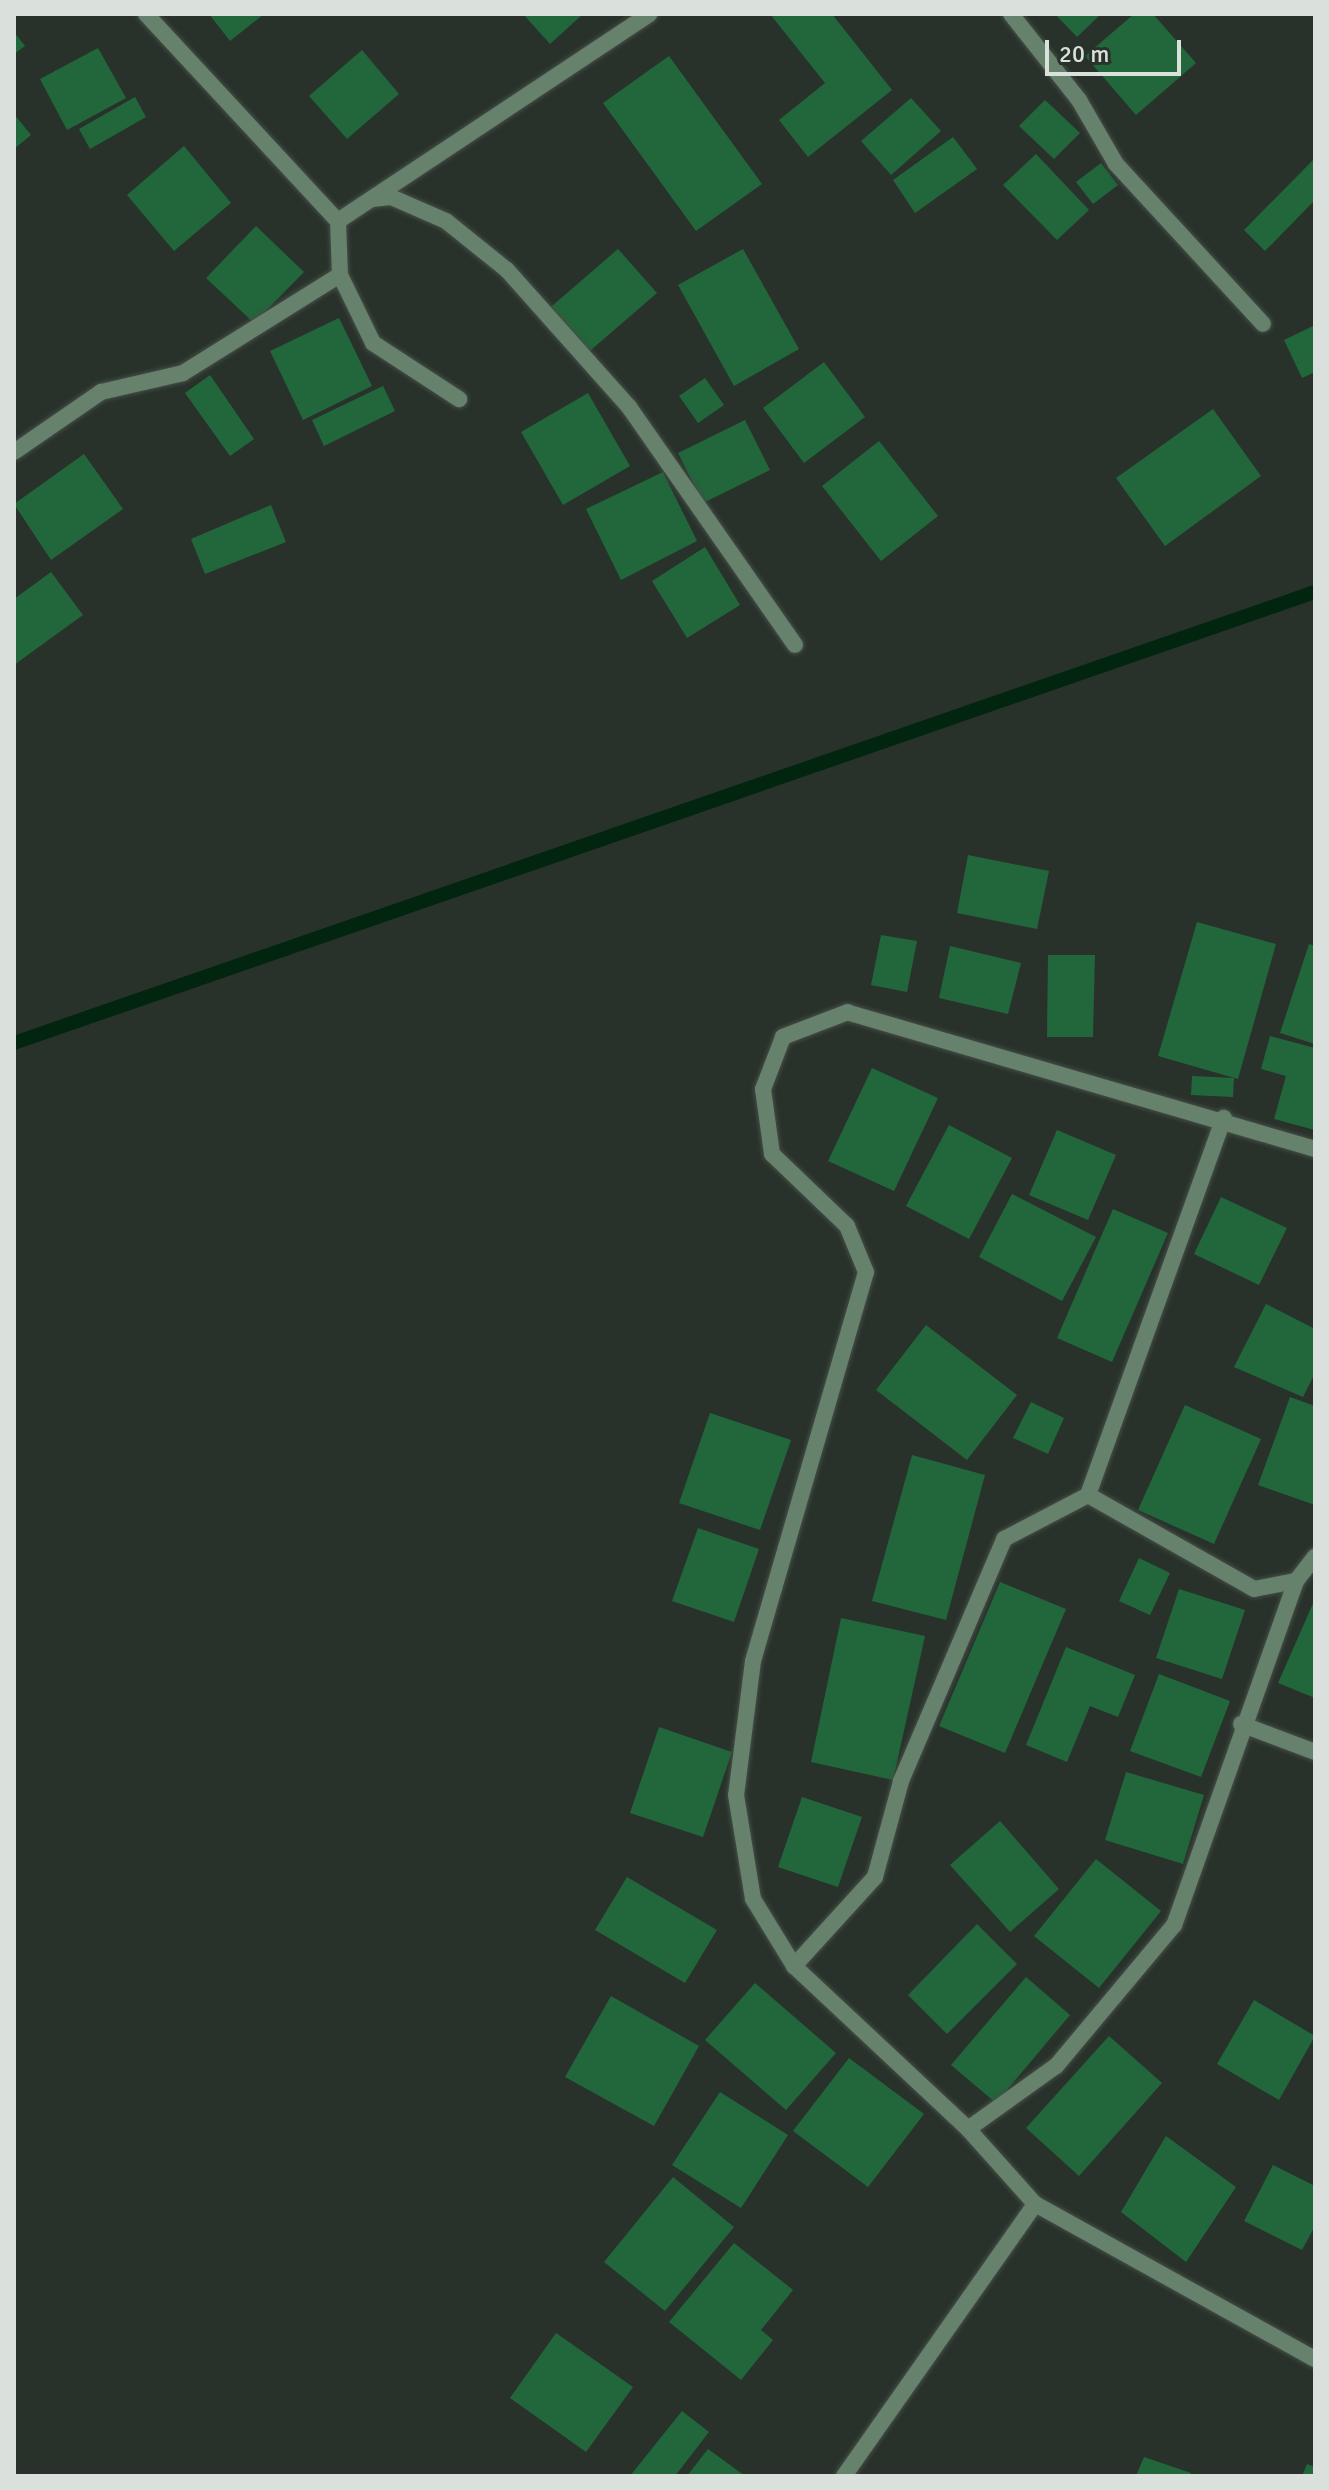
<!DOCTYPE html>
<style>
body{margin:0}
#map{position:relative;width:1329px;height:2490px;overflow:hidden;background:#28322b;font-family:Signika,sans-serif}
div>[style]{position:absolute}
.stream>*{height:14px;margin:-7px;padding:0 7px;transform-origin:7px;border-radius:7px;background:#01250e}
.building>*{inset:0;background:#22673b}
.roads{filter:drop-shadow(0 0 2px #444e47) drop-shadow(0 0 2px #444e47)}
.street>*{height:16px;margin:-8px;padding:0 8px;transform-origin:8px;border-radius:8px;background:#66816c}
span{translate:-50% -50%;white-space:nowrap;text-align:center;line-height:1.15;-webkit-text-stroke:8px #28322b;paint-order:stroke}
.frame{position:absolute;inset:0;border:16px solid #dae0db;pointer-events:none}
.scale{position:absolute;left:1045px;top:40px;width:136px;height:36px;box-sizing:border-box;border:4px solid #dae0db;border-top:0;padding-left:10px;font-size:24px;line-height:28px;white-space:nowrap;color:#dae0db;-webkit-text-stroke:6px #28322b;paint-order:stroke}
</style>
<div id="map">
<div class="stream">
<div style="left:14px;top:1043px;width:1377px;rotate:-19.12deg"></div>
</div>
<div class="building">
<div style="clip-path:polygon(209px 14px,264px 14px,230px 41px)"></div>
<div style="clip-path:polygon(523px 14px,583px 14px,550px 44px)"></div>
<div style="clip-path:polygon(770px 14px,832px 14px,892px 90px,808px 157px,779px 120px,825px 83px)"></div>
<div style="clip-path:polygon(1055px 14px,1101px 14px,1077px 37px)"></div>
<div style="clip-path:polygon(1134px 14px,1153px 14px,1196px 63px,1136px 115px,1085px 56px)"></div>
<div style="clip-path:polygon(14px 32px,25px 46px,14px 54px)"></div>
<div style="clip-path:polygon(98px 48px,126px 98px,67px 130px,40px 79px)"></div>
<div style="clip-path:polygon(362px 50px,399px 94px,347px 139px,309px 96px)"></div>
<div style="clip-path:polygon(669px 56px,762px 184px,696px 231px,603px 103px)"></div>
<div style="clip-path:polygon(135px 97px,146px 117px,90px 149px,79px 129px)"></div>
<div style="clip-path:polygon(911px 98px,941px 131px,891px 175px,861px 141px)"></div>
<div style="clip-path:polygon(1045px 100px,1080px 133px,1054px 159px,1019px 126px)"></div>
<div style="clip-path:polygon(14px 114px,31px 135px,14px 149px)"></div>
<div style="clip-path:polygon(953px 137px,977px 169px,915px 213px,893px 180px)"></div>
<div style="clip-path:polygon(184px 146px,231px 203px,174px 251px,127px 195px)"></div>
<div style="clip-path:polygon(1036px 154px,1089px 210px,1057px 240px,1003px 185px)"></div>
<div style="clip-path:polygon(1315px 158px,1315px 200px,1265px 251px,1244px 230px)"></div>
<div style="clip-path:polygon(1101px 163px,1118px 185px,1093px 204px,1076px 182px)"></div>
<div style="clip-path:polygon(256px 226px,304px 272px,254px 323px,206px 278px)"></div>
<div style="clip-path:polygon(618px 249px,657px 293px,584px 356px,545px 312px)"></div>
<div style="clip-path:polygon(743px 249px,799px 349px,734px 386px,678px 285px)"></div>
<div style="clip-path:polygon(339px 318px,372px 386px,303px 420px,270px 351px)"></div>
<div style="clip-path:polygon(1315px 325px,1315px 372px,1302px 378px,1284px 340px)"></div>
<div style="clip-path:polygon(824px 362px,865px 417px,804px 463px,763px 408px)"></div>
<div style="clip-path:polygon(210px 375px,254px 439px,230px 456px,185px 393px)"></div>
<div style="clip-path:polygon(705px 378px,724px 405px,698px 423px,679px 396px)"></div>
<div style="clip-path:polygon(383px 386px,395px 411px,324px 446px,312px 420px)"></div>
<div style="clip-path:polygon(588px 393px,630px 466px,563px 505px,521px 432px)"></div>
<div style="clip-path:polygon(1213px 409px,1261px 476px,1165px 546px,1116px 478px)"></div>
<div style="clip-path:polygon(745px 420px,770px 470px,703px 503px,678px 453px)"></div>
<div style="clip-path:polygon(879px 441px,938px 516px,881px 561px,822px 486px)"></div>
<div style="clip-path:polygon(84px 454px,123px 509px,51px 560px,14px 504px)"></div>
<div style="clip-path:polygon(663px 472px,697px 541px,621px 580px,586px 509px)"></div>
<div style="clip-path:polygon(271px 505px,286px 542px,205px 574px,191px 539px)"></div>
<div style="clip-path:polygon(705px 547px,740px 605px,687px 638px,652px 581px)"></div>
<div style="clip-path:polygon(51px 572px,83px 615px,14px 665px,14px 599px)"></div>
<div style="clip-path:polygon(968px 855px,1049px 871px,1037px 929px,957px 913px)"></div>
<div style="clip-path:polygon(1197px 922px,1276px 944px,1238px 1079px,1158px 1056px)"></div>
<div style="clip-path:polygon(881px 935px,917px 941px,907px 992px,871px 985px)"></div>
<div style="clip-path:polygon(1309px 944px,1315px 946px,1315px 1044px,1280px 1033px)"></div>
<div style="clip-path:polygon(950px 946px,1021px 963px,1008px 1014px,939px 998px)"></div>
<div style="clip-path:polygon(1048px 955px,1095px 955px,1093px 1037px,1047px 1037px)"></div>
<div style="clip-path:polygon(1270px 1036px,1315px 1048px,1315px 1130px,1274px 1119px,1286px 1076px,1261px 1069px)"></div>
<div style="clip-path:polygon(872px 1068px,938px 1098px,894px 1191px,828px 1161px)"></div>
<div style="clip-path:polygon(1192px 1076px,1234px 1078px,1233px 1097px,1191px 1095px)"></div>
<div style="clip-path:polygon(949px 1125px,1012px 1158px,969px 1239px,906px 1206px)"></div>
<div style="clip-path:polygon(1057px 1130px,1116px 1155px,1088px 1220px,1029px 1195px)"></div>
<div style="clip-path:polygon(1012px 1194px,1096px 1237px,1062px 1301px,979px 1257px)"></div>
<div style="clip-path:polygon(1221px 1197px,1287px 1228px,1259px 1285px,1194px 1254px)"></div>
<div style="clip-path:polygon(1113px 1209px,1168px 1233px,1112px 1362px,1057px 1338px)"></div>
<div style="clip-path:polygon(1266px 1304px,1315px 1329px,1315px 1373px,1303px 1397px,1234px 1367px)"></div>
<div style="clip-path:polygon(926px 1325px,1017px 1395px,967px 1460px,876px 1390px)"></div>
<div style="clip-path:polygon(1290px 1397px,1315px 1406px,1315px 1505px,1258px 1485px)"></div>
<div style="clip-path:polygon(1031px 1402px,1064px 1418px,1048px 1454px,1013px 1438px)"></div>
<div style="clip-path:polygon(1185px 1405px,1261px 1439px,1214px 1544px,1138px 1510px)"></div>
<div style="clip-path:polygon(710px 1413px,791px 1440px,760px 1530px,679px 1503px)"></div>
<div style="clip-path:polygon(912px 1455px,985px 1475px,946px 1620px,872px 1601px)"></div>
<div style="clip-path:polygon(698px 1528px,759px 1549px,734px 1622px,672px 1601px)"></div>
<div style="clip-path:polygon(1139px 1558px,1170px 1573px,1150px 1615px,1119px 1601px)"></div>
<div style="clip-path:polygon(1000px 1582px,1066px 1609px,1005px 1753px,939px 1726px)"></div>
<div style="clip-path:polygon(1179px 1589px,1245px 1610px,1222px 1679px,1156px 1658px)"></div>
<div style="clip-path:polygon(1315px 1599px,1315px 1698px,1278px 1683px)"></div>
<div style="clip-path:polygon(841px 1618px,925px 1636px,893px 1780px,811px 1762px)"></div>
<div style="clip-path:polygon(1066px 1647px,1135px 1675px,1118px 1717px,1090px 1706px,1067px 1762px,1026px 1745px)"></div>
<div style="clip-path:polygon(1159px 1674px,1230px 1701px,1201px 1777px,1130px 1751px)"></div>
<div style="clip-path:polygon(659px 1727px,732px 1752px,703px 1837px,630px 1813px)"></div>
<div style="clip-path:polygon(1126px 1772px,1204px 1795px,1183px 1864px,1105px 1840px)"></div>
<div style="clip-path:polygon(802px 1797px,862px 1817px,838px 1887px,778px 1867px)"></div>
<div style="clip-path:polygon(1000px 1821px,1059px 1889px,1010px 1932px,950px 1865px)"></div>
<div style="clip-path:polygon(1096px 1859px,1161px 1911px,1099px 1988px,1034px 1936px)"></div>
<div style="clip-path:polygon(627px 1877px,717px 1930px,685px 1983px,595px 1930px)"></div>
<div style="clip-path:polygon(977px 1924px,1017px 1964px,947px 2034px,908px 1995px)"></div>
<div style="clip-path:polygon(1026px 1977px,1070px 2015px,996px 2103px,951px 2065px)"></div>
<div style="clip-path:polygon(755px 1983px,836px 2053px,786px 2110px,705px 2040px)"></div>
<div style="clip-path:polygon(611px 1996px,699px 2046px,654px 2126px,565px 2077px)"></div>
<div style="clip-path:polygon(1254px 2000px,1315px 2036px,1279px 2100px,1217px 2064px)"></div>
<div style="clip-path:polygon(1109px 2036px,1162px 2083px,1079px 2176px,1026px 2128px)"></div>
<div style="clip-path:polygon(849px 2058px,924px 2114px,868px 2187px,793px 2131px)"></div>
<div style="clip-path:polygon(720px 2092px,788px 2135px,741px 2208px,672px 2165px)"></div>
<div style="clip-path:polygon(1166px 2136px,1236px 2187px,1186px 2262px,1121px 2212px)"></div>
<div style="clip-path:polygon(1273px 2165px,1315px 2186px,1315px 2226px,1302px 2250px,1244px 2221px)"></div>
<div style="clip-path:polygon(673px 2177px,734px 2227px,665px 2311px,604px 2262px)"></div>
<div style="clip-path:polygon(734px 2243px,793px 2290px,761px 2330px,773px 2340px,741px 2380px,669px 2322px)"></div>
<div style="clip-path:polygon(556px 2333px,633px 2387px,586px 2452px,510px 2398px)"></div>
<div style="clip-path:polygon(682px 2411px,709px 2432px,675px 2476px,630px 2476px)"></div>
<div style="clip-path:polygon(708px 2449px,745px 2476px,687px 2476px)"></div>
<div style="clip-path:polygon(1144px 2457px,1191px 2473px,1190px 2476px,1136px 2476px)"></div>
<div style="clip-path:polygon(1307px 2464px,1315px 2467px,1315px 2476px,1302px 2476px)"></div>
</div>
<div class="roads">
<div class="street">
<div style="left:146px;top:14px;width:282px;rotate:47.2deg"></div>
<div style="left:338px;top:221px;width:54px;rotate:87.9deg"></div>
<div style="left:340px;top:275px;width:76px;rotate:64.1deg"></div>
<div style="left:373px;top:343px;width:103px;rotate:33.1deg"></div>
<div style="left:1011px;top:14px;width:110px;rotate:51.7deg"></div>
<div style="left:1079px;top:100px;width:74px;rotate:60deg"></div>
<div style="left:1116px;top:164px;width:217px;rotate:47.4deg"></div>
<div style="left:372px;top:199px;width:19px;rotate:-6deg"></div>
<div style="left:391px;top:197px;width:60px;rotate:23.6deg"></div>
<div style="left:446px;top:221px;width:78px;rotate:38.8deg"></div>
<div style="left:507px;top:270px;width:183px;rotate:48.3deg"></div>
<div style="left:629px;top:407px;width:290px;rotate:55.1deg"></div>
<div style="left:338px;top:221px;width:374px;rotate:-33.6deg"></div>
<div style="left:14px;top:452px;width:106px;rotate:-34.6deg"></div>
<div style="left:101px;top:392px;width:84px;rotate:-13deg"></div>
<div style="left:183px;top:373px;width:185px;rotate:-32deg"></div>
<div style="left:1315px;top:1149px;width:487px;rotate:-163.7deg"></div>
<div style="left:848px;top:1012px;width:70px;rotate:159deg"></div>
<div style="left:783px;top:1037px;width:56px;rotate:111deg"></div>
<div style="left:763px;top:1089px;width:66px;rotate:82.1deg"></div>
<div style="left:772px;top:1154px;width:104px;rotate:43.8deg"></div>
<div style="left:847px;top:1226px;width:50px;rotate:67.6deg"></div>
<div style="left:866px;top:1272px;width:405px;rotate:106.2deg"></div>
<div style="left:753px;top:1661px;width:135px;rotate:97.2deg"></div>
<div style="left:736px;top:1795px;width:105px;rotate:80.7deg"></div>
<div style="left:753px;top:1899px;width:79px;rotate:58.5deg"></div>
<div style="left:794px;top:1966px;width:238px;rotate:43.1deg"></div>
<div style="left:968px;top:2129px;width:101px;rotate:48.2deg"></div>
<div style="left:1035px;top:2204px;width:320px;rotate:29deg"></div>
<div style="left:1088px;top:1495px;width:401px;rotate:-70.2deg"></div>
<div style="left:1296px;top:1581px;width:31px;rotate:-52deg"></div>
<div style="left:1241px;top:1724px;width:79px;rotate:20.7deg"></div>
<div style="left:794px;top:1966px;width:120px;rotate:-47.7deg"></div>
<div style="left:875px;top:1877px;width:99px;rotate:-74.8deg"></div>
<div style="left:901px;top:1781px;width:263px;rotate:-66.9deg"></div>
<div style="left:1004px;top:1539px;width:95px;rotate:-27.6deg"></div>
<div style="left:1088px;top:1495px;width:191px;rotate:29.5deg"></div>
<div style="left:1254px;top:1589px;width:43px;rotate:-10.8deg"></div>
<div style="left:1296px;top:1581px;width:365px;rotate:109.5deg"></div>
<div style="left:1174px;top:1925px;width:184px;rotate:129.9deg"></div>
<div style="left:1056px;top:2066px;width:108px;rotate:144.4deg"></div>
<div style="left:844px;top:2476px;width:332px;rotate:-54.9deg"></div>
</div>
</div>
<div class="frame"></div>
<div class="scale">20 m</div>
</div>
